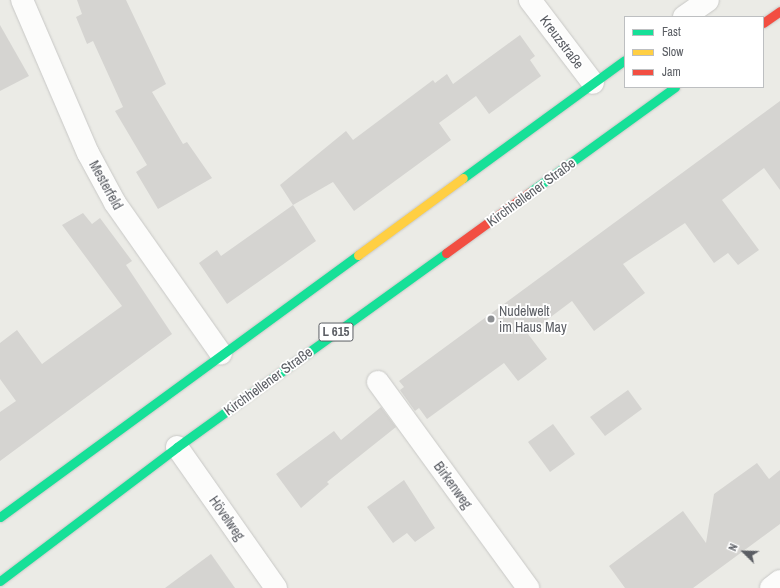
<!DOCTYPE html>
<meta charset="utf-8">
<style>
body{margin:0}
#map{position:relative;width:780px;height:588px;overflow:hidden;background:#ebebe6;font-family:"Archivo Narrow",sans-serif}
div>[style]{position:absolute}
.building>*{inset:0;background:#d5d4d1}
.roads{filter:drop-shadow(0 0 1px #c8c8c6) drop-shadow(0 0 1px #c8c8c6)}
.street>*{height:22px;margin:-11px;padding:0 11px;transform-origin:11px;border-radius:11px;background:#fcfcfb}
.fast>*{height:9px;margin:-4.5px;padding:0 4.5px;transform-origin:4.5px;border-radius:4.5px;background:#16e098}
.slow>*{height:9px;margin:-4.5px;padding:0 4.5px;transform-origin:4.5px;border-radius:4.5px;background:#ffcf43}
.jam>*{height:9px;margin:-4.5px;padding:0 4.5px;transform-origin:4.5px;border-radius:4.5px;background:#f24e42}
.dots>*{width:11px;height:11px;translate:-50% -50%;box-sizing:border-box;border:2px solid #fff;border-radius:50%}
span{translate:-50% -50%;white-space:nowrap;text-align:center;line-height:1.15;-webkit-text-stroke:3.5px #fff;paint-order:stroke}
.shield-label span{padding:1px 3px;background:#fff;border:1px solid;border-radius:3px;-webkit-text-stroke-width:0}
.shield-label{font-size:13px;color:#5b5e64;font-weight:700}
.street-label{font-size:14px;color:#5b5e64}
.poi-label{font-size:14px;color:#5b5e64}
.left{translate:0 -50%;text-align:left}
.legend{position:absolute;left:624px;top:16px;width:140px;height:72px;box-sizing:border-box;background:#fff;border:1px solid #bdbfc1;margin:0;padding:5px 7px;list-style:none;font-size:12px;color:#5b5e64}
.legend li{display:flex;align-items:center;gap:8px;height:20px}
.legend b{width:20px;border:1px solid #bdbfc1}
.north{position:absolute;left:724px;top:532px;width:40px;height:40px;-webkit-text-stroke:3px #fff;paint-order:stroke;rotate:293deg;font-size:11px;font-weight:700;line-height:16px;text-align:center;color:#5b5e64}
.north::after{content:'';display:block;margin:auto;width:14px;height:18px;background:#5b5e64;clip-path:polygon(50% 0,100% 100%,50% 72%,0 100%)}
</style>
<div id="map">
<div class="building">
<div style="clip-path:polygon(77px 0,126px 0,166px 84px,152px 92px,183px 144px,187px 142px,212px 178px,158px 209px,136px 172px,147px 165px,115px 111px,123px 107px,93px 41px,87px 44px,76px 17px,82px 14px)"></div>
<div style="clip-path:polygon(0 25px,29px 76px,0 91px)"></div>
<div style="clip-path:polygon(520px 35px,535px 56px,530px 60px,541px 76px,489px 114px,476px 96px,439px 123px,451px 140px,354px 211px,333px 182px,293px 205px,280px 185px,346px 131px,353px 140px,433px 80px,435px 83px,447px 74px,453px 84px)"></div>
<div style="clip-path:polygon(780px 101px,780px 190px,764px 168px,722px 200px,759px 250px,738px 265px,728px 253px,714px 263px,685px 223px,623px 264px,645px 293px,594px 331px,572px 301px,528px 334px,547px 359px,525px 376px,518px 381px,504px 363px,427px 419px,419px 408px,415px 411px,400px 390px,404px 387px,399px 381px)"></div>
<div style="clip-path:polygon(293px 205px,316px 241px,227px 304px,199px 263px,217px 250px,221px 256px)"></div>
<div style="clip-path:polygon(83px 213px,92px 224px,100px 218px,132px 261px,126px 265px,172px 334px,0 461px,0 412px,16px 401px,0 379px,0 343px,17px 330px,42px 364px,122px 306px,62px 225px)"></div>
<div style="clip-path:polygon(628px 390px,642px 409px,605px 436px,590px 417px)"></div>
<div style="clip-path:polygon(381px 407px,396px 427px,327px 482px,329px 484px,301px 508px,276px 474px,334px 431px,341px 440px)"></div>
<div style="clip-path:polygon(553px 424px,575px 454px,550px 472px,528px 442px)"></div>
<div style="clip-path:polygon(757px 463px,769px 479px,780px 470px,780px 524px,693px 588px,625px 588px,609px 566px,683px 511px,706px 543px,714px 494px)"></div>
<div style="clip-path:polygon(404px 480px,435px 528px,415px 542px,407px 533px,393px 543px,367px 507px)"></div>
<div style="clip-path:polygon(211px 554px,235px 588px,165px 588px)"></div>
</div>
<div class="roads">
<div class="street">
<div style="left:22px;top:0;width:167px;rotate:66.7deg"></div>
<div style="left:88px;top:153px;width:57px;rotate:61.6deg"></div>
<div style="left:115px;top:203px;width:184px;rotate:54.9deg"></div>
<div style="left:530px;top:0;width:104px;rotate:52.8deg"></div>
<div style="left:684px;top:17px;width:29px;rotate:-35deg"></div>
<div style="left:378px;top:382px;width:255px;rotate:53.9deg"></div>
<div style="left:177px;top:447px;width:172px;rotate:54.9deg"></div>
<div style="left:771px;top:588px;width:11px;rotate:-38deg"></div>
</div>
<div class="fast">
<div style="left:463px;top:178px;width:200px;rotate:-36.1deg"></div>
<div style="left:530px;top:192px;width:179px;rotate:-35.9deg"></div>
<div style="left:0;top:517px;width:444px;rotate:-36.2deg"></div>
<div style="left:0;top:581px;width:222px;rotate:-37.1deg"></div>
<div style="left:177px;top:447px;width:332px;rotate:-35.8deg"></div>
</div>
<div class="slow">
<div style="left:358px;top:255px;width:130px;rotate:-36.3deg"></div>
</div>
<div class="jam">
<div style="left:763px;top:23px;width:21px;rotate:-35deg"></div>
<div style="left:446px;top:253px;width:104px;rotate:-36deg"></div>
</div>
</div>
<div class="dots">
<div style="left:491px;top:319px;background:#8d8f92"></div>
</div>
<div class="shield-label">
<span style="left:336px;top:332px">L 615</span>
</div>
<div class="street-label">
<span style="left:562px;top:42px;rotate:53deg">Kreuzstraße</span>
<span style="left:106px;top:185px;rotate:61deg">Mesterfeld</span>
<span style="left:531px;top:192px;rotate:-36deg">Kirchhellener Straße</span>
<span style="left:268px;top:381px;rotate:-36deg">Kirchhellener Straße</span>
<span style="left:453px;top:485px;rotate:54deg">Birkenweg</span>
<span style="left:227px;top:518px;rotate:55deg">Hövelweg</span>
</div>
<div class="poi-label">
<span class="left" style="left:499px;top:319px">Nudelwelt<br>im Haus May</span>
</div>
<ul class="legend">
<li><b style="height:5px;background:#16e098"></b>Fast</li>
<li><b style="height:5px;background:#ffcf43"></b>Slow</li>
<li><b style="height:5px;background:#f24e42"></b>Jam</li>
</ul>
<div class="north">N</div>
</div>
